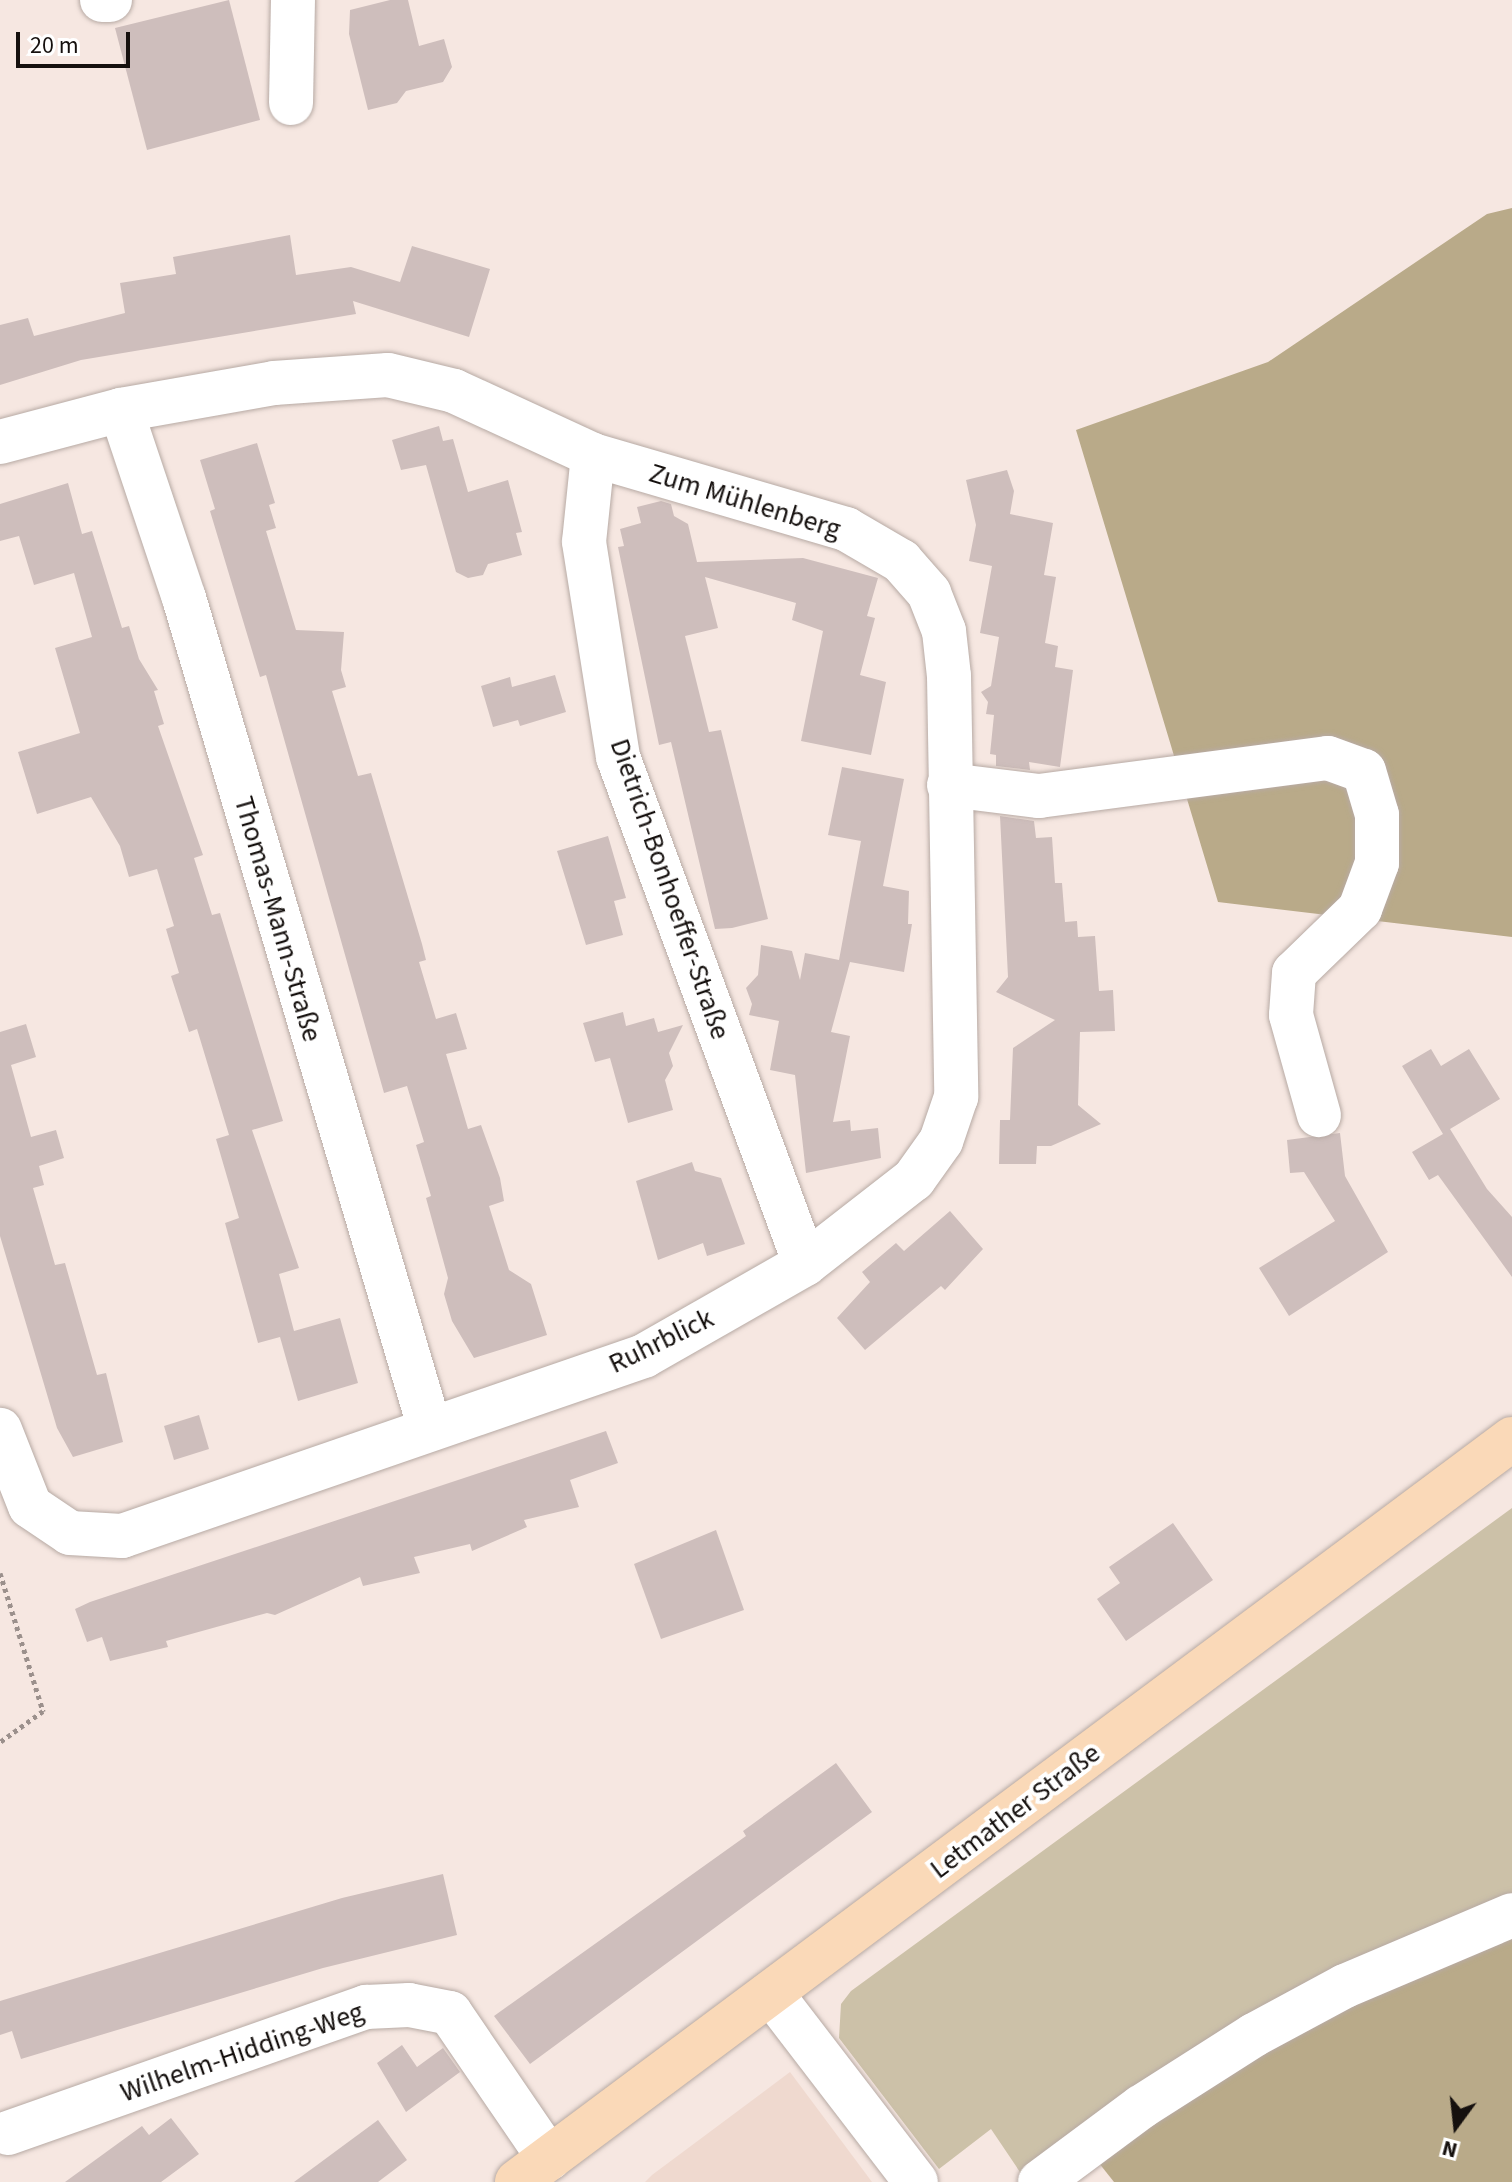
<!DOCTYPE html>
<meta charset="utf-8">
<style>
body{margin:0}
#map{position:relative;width:1512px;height:2182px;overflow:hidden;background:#f6e7e1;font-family:"Source Sans 3",sans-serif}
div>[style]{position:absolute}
.built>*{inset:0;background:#efd9cf}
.green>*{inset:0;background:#ccc1a8}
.forest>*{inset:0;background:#b9aa89}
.building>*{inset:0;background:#cebebc}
.path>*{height:5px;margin-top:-2.5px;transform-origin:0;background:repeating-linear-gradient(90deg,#9b908c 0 4px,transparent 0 8px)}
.roads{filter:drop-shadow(0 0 2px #b7aaa4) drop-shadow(0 0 2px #b7aaa4)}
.minor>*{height:44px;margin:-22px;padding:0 22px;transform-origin:22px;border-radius:22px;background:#fff}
.major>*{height:44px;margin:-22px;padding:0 22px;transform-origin:22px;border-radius:22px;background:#fad9b8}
span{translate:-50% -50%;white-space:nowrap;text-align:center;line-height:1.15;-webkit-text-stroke:8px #fff;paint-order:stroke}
.street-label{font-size:28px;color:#15100e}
.north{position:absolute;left:1416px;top:2086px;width:80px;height:80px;-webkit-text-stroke:6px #fff;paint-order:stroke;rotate:195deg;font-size:22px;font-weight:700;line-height:32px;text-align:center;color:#15100e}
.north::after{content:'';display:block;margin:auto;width:28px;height:36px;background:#15100e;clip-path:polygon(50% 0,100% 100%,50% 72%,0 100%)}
.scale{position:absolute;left:16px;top:32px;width:114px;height:36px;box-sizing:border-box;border:4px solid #15100e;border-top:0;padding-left:10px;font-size:24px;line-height:28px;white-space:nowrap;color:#15100e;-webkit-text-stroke:6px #fff;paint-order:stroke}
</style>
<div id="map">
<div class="built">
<div style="clip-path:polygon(790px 2072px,872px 2182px,645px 2182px,652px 2175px)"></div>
</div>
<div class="green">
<div style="clip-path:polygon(1512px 1508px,1512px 1900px,1026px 2181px,991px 2129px,939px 2169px,839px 2038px,841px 2004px,851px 1991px)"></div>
</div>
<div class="forest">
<div style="clip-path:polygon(1512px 208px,1512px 937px,1218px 902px,1076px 430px,1268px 362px,1487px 214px)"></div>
<div style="clip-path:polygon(1512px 1924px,1512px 2182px,1114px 2182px,1091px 2153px,1167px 2102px)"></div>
</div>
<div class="building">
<div style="clip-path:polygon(229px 0,260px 120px,147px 150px,115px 28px)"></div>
<div style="clip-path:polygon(390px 0,408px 0,419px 46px,444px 39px,452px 67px,443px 82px,406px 91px,397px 103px,368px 110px,349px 34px,350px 10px)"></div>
<div style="clip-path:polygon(290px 235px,296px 275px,351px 267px,400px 282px,412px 246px,490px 269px,469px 337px,353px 301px,356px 314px,81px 360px,0 385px,0 325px,28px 318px,34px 336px,125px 313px,120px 283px,176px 274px,173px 257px)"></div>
<div style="clip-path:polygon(439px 426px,443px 441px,453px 439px,468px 492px,508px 480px,522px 532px,516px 533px,522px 555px,488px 564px,483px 575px,468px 578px,456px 572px,426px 465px,401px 470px,392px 440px)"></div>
<div style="clip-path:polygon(257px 443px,275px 503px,269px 505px,276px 528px,266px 531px,296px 630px,344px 632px,341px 670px,346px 687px,332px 691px,358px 776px,371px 773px,422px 944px,426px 960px,419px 962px,436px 1019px,456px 1013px,467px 1049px,446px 1054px,468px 1129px,481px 1125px,500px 1178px,504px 1201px,489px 1206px,509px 1270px,531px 1284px,547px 1335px,474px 1358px,452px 1321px,444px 1294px,448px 1278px,426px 1198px,431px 1196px,416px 1145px,424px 1142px,407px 1086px,384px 1093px,266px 675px,260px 677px,210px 511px,215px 509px,200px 460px)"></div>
<div style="clip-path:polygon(1007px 470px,1014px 491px,1010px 514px,1053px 523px,1044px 575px,1056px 577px,1045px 643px,1058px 646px,1055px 667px,1073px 670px,1060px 767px,1029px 762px,1030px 770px,996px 766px,996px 755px,990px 754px,994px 715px,986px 714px,988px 702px,981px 692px,991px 686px,999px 637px,980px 633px,992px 566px,969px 561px,976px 525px,966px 480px)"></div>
<div style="clip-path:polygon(68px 483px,82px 534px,92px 531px,122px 628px,129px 626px,139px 659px,158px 690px,154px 691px,164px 724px,158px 726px,203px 855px,194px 858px,212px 915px,220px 913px,283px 1121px,252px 1130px,299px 1268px,279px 1274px,294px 1331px,340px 1318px,358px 1383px,298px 1401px,280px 1337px,258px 1343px,225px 1223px,239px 1218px,216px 1139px,229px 1135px,197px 1029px,189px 1032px,171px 976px,179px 973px,166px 929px,174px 926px,157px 869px,129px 877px,120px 846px,91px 797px,37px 814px,18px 752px,80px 733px,55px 648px,92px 637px,74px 573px,34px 585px,19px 536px,0 541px,0 504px)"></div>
<div style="clip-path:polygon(661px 501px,671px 504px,674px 516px,688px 524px,697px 562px,803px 558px,878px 578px,867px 616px,875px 618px,860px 675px,886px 682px,871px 755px,801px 741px,823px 631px,792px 620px,796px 603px,705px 577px,718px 628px,685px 636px,709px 732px,721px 730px,768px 919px,732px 928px,715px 929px,671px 742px,659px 745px,618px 547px,624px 546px,620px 529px,641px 523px,637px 507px)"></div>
<div style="clip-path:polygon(555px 675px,566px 712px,520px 726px,518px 720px,493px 727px,481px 686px,510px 677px,512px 687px)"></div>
<div style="clip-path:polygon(842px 767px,904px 779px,883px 886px,909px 891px,908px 924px,912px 924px,904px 972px,850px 962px,831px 1032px,850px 1036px,833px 1122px,850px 1120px,851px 1131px,878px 1128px,881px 1158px,806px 1173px,795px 1075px,770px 1070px,779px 1021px,749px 1015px,752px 1004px,746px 988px,758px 975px,761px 945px,792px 951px,800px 980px,805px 953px,839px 960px,861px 841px,828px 835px)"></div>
<div style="clip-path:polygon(1000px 816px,1034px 821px,1036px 838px,1052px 837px,1055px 883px,1062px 883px,1065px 922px,1077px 921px,1078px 937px,1095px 936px,1099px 991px,1113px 990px,1115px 1031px,1080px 1032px,1078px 1105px,1101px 1124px,1051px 1146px,1037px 1146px,1036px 1164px,999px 1164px,1000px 1120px,1010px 1120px,1013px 1048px,1055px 1020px,996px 992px,1008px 977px)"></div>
<div style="clip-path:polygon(608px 836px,626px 898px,614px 901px,623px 935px,586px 945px,557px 851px)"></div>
<div style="clip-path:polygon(623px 1012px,626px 1026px,654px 1018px,658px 1032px,683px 1025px,669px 1053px,673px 1066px,665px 1080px,673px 1110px,628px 1123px,610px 1058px,595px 1062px,583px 1023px)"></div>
<div style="clip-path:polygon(26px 1024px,36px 1057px,11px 1065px,31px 1137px,56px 1130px,64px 1158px,39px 1166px,44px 1185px,33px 1188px,55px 1265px,65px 1263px,97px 1375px,106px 1373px,123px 1442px,73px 1457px,57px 1428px,0 1236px,0 1032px)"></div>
<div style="clip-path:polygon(1431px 1049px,1441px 1066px,1469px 1049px,1500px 1099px,1450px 1129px,1487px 1189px,1512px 1217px,1512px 1277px,1438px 1175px,1429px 1180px,1412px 1152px,1443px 1134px,1402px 1066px)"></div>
<div style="clip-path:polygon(1340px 1133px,1345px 1176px,1388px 1252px,1289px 1316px,1259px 1268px,1335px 1221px,1304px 1172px,1290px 1173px,1287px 1140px)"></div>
<div style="clip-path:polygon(692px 1162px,695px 1171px,721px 1178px,745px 1244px,707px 1256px,703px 1243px,658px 1260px,636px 1181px)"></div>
<div style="clip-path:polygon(950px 1211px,983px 1249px,945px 1290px,941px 1286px,865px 1350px,837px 1318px,870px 1282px,862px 1272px,896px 1243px,904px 1251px)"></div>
<div style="clip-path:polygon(199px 1415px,209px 1449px,174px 1460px,164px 1426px)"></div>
<div style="clip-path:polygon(606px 1431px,618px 1463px,570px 1480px,579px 1507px,524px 1520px,527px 1527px,472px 1551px,470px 1544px,414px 1557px,420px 1573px,363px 1586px,360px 1577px,275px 1615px,267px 1613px,166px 1641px,168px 1647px,110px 1661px,102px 1637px,87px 1642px,75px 1609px,90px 1602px)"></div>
<div style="clip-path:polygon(1173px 1523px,1213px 1580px,1126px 1641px,1097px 1599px,1120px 1583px,1109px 1567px)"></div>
<div style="clip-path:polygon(716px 1530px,744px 1610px,661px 1639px,634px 1564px)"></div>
<div style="clip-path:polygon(836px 1763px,872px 1812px,530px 2064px,494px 2016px,746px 1836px,743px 1831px)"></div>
<div style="clip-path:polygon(443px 1874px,457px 1935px,323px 1968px,21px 2059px,12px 2031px,0 2035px,0 2001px,342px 1898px)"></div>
<div style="clip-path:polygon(402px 2045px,417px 2067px,443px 2048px,460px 2072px,406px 2112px,377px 2063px)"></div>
<div style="clip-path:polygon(171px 2118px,199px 2154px,161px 2182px,65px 2182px,142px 2126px,149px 2135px)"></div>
<div style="clip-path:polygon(378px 2120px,407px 2160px,378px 2182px,294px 2182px)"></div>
</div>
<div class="path">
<div style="left:0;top:1573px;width:145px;rotate:72.7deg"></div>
<div style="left:43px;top:1711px;width:53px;rotate:144.2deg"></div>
</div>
<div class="roads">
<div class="minor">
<div style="left:102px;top:0;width:8px"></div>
<div style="left:291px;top:103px;width:103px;rotate:-88.9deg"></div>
<div style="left:121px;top:410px;width:198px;rotate:71.5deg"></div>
<div style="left:184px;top:598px;width:867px;rotate:73.51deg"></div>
<div style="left:0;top:442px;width:125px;rotate:-14.8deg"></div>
<div style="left:121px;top:410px;width:155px;rotate:-10deg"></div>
<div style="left:274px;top:383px;width:114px;rotate:-4deg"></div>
<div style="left:388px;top:375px;width:68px;rotate:13.6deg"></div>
<div style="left:454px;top:391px;width:153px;rotate:24.7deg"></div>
<div style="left:593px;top:455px;width:264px;rotate:16.3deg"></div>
<div style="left:846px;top:529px;width:64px;rotate:30.2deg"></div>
<div style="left:901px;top:561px;width:43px;rotate:48.8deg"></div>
<div style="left:929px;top:593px;width:41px;rotate:68.5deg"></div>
<div style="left:944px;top:631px;width:45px;rotate:83.7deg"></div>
<div style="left:949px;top:676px;width:421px;rotate:89deg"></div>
<div style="left:956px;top:1097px;width:46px;rotate:108.8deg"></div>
<div style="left:941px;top:1141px;width:47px;rotate:125.4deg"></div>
<div style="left:914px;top:1179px;width:138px;rotate:142.1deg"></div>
<div style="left:805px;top:1264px;width:185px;rotate:150.3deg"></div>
<div style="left:644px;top:1356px;width:552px;rotate:160.97deg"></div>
<div style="left:122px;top:1536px;width:52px;rotate:-176.7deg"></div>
<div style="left:70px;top:1533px;width:48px;rotate:-146deg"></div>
<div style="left:30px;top:1506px;width:82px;rotate:-111.5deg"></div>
<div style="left:593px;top:455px;width:87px;rotate:95.9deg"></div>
<div style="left:584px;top:542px;width:218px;rotate:81deg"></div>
<div style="left:618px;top:757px;width:540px;rotate:69.75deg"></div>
<div style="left:949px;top:785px;width:91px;rotate:7deg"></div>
<div style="left:1039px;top:796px;width:291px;rotate:-7.5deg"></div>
<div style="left:1328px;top:758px;width:38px;rotate:20deg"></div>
<div style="left:1364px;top:771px;width:46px;rotate:73.5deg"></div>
<div style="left:1377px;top:815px;width:48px;rotate:90deg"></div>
<div style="left:1377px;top:863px;width:49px;rotate:110.3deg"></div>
<div style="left:1360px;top:909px;width:92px;rotate:135.9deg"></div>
<div style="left:1294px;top:973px;width:42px;rotate:94.1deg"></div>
<div style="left:1291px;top:1015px;width:104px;rotate:74.4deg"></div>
<div style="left:771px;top:1993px;width:238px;rotate:52.5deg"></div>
<div style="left:8px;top:2133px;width:380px;rotate:-19.4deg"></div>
<div style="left:366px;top:2007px;width:43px;rotate:-2.7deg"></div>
<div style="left:409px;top:2005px;width:42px;rotate:11deg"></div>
<div style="left:450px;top:2013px;width:176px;rotate:55.7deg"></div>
<div style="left:1040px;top:2182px;width:126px;rotate:-36.6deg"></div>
<div style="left:1141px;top:2107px;width:134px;rotate:-32.5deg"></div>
<div style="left:1254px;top:2035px;width:103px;rotate:-28.3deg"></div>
<div style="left:1345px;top:1986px;width:181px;rotate:-23deg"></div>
</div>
<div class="major">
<div style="left:517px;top:2182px;width:1242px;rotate:-36.75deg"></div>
</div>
</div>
<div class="street-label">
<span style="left:745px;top:501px;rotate:17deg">Zum Mühlenberg</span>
<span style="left:670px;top:889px;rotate:71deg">Dietrich-Bonhoeffer-Straße</span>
<span style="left:278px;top:919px;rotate:74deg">Thomas-Mann-Straße</span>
<span style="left:661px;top:1341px;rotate:-26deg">Ruhrblick</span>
<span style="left:1015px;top:1811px;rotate:-37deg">Letmather Straße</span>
<span style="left:242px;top:2052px;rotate:-19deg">Wilhelm-Hidding-Weg</span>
</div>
<div class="north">N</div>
<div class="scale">20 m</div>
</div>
